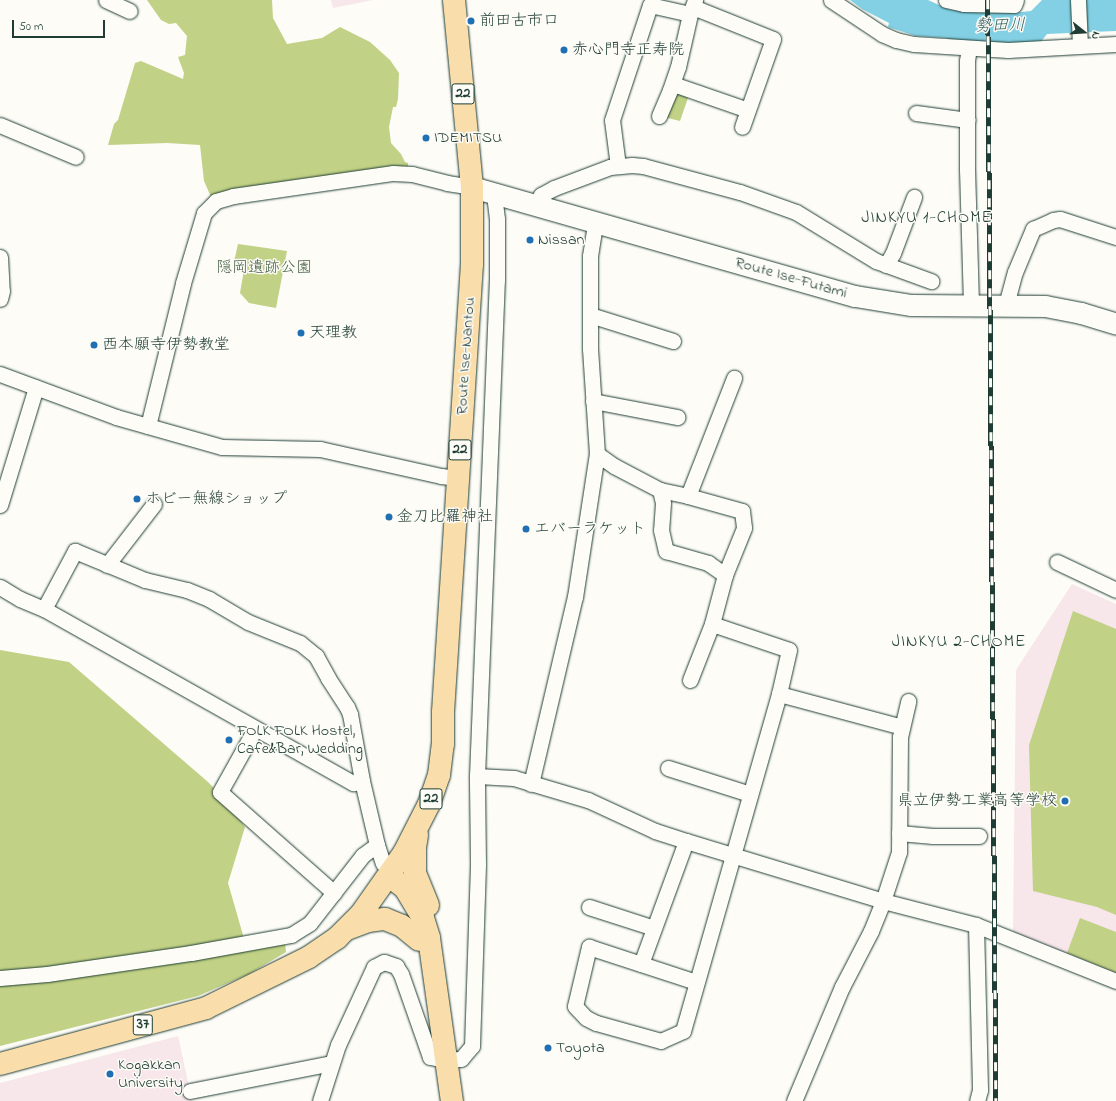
<!DOCTYPE html>
<meta charset="utf-8">
<style>
body{margin:0}
#map{position:relative;width:1116px;height:1101px;overflow:hidden;background:#fdfcf7;font-family:"Indie Flower","Klee One",sans-serif}
div>[style]{position:absolute}
.built>*{inset:0;background:#f7e6ea}
.green>*{inset:0;background:#c1d185}
.water>*{inset:0;background:#83cfe3}
.roads{filter:drop-shadow(0 0 1px #1f3d34) drop-shadow(0 0 1px #1f3d34)}
.minor>*{height:15px;margin:-7.5px;padding:0 7.5px;transform-origin:7.5px;border-radius:7.5px;background:#fdfcf7}
.secondary>*{height:21px;margin:-10.5px;padding:0 10.5px;transform-origin:10.5px;border-radius:10.5px;background:#fdfcf7}
.primary>*{height:22px;margin:-11px;padding:0 11px;transform-origin:11px;border-radius:11px;background:#f9deab}
.rail>*{height:4.5px;margin-top:-2.25px;transform-origin:0;background:repeating-linear-gradient(90deg,#fdfcf7 0 9px,#1f3d34 0 18px);box-sizing:border-box;border-block:1px solid #1f3d34}
.dots>*{width:11px;height:11px;translate:-50% -50%;box-sizing:border-box;border:2px solid #fdfcf7;border-radius:50%}
span{translate:-50% -50%;white-space:nowrap;text-align:center;line-height:1.15;-webkit-text-stroke:3px #fdfcf7;paint-order:stroke}
.shield-label span{padding:1px 3px;background:#fdfcf7;border:1px solid;border-radius:3px;-webkit-text-stroke-width:0}
.shield-label{font-size:15px;color:#1f3d34;font-weight:700}
.poi-label{font-size:16px;color:#1f3d34}
.left{translate:0 -50%;text-align:left}
.right{translate:-100% -50%;text-align:right}
.park-label{font-size:16px;color:#486248}
.street-label{font-size:16px;color:#1f3d34}
.water-label{font-size:17px;color:#386260;font-style:italic}
.neighbourhood-label{font-size:17px;color:#1f3d34;letter-spacing:1px}
.north{position:absolute;left:1064px;top:12px;width:40px;height:40px;-webkit-text-stroke:3px #fdfcf7;paint-order:stroke;rotate:107deg;font-size:11px;font-weight:700;line-height:16px;text-align:center;color:#1f3d34}
.north::after{content:'';display:block;margin:auto;width:14px;height:18px;background:#1f3d34;clip-path:polygon(50% 0,100% 100%,50% 72%,0 100%)}
.scale{position:absolute;left:12px;top:20px;width:93px;height:18px;box-sizing:border-box;border:2px solid #1f3d34;border-top:0;padding-left:5px;font-size:12px;line-height:14px;white-space:nowrap;color:#1f3d34;-webkit-text-stroke:3px #fdfcf7;paint-order:stroke}
</style>
<div id="map">
<div class="built">
<div style="clip-path:polygon(331px 0,373px 0,333px 8px)"></div>
<div style="clip-path:polygon(1072px 584px,1116px 604px,1116px 973px,1013px 932px,1016px 670px)"></div>
<div style="clip-path:polygon(178px 1036px,192px 1101px,0 1101px,0 1083px)"></div>
</div>
<div class="green">
<div style="clip-path:polygon(147px 0,272px 0,273px 18px,287px 44px,322px 38px,340px 27px,370px 42px,390px 60px,399px 73px,398px 99px,396px 107px,393px 107px,389px 127px,391px 143px,401px 154px,405px 162px,408px 163px,408px 170px,211px 197px,204px 181px,200px 145px,167px 143px,108px 145px,114px 124px,118px 120px,135px 63px,141px 61px,183px 79px,184px 73px,178px 57px,185px 55px,187px 36px,176px 23px,169px 24px,161px 20px)"></div>
<div style="clip-path:polygon(679px 91px,689px 95px,680px 121px,664px 117px,672px 95px)"></div>
<div style="clip-path:polygon(238px 244px,287px 251px,276px 308px,249px 303px,240px 293px,245px 264px,234px 262px)"></div>
<div style="clip-path:polygon(1073px 611px,1116px 629px,1116px 915px,1097px 907px,1033px 891px,1029px 745px)"></div>
<div style="clip-path:polygon(0 650px,69px 662px,208px 782px,226px 801px,245px 827px,228px 883px,245px 942px,284px 934px,286px 952px,249px 974px,198px 996px,0 1046px)"></div>
<div style="clip-path:polygon(1080px 918px,1116px 932px,1116px 973px,1067px 953px)"></div>
</div>
<div class="water">
<div style="clip-path:polygon(850px 0,928px 0,948px 9px,963px 11px,1012px 13px,1031px 11px,1042px 0,1116px 0,1116px 31px,1047px 34px,1040px 43px,950px 42px,947px 38px,916px 36px,888px 27px,889px 23px,862px 9px)"></div>
</div>
<div class="roads">
<div class="minor">
<div style="left:106px;top:0;width:26px;rotate:25deg"></div>
<div style="left:831px;top:0;width:61px;rotate:33.7deg"></div>
<div style="left:882px;top:34px;width:15px;rotate:23deg"></div>
<div style="left:896px;top:40px;width:18px;rotate:13deg"></div>
<div style="left:914px;top:44px;width:94px;rotate:3.7deg"></div>
<div style="left:1008px;top:50px;width:108px;rotate:-3.2deg"></div>
<div style="left:946px;top:0;width:18px;rotate:13deg"></div>
<div style="left:964px;top:4px;width:50px;rotate:1.1deg"></div>
<div style="left:1014px;top:5px;width:5px;rotate:-68deg"></div>
<div style="left:1078px;top:0;width:45px;rotate:87.5deg"></div>
<div style="left:693px;top:7px;width:86px;rotate:21.8deg"></div>
<div style="left:773px;top:39px;width:93px;rotate:109.4deg"></div>
<div style="left:969px;top:48px;width:13px;rotate:99deg"></div>
<div style="left:967px;top:61px;width:108px;rotate:90deg"></div>
<div style="left:967px;top:169px;width:137px;rotate:88.3deg"></div>
<div style="left:673px;top:84px;width:79px;rotate:19.1deg"></div>
<div style="left:916px;top:113px;width:52px;rotate:7.7deg"></div>
<div style="left:659px;top:116px;width:28px;rotate:-67deg"></div>
<div style="left:670px;top:90px;width:24px;rotate:-71deg"></div>
<div style="left:678px;top:67px;width:54px;rotate:-77.2deg"></div>
<div style="left:0;top:125px;width:82px;rotate:22.8deg"></div>
<div style="left:618px;top:166px;width:46px;rotate:-97.4deg"></div>
<div style="left:612px;top:120px;width:121px;rotate:-71.7deg"></div>
<div style="left:650px;top:5px;width:41px;rotate:12.7deg"></div>
<div style="left:690px;top:14px;width:15px;rotate:-70deg"></div>
<div style="left:535px;top:204px;width:11px;rotate:-56deg"></div>
<div style="left:541px;top:195px;width:15px;rotate:-28deg"></div>
<div style="left:554px;top:188px;width:60px;rotate:-20.6deg"></div>
<div style="left:610px;top:167px;width:22px;rotate:-5deg"></div>
<div style="left:632px;top:165px;width:11px;rotate:5deg"></div>
<div style="left:643px;top:166px;width:100px;rotate:15deg"></div>
<div style="left:740px;top:192px;width:59px;rotate:19.7deg"></div>
<div style="left:796px;top:212px;width:94px;rotate:31.5deg"></div>
<div style="left:876px;top:261px;width:59px;rotate:20deg"></div>
<div style="left:0;top:257px;width:34px;rotate:87deg"></div>
<div style="left:2px;top:291px;width:8px;rotate:104deg"></div>
<div style="left:886px;top:265px;width:14px;rotate:-60deg"></div>
<div style="left:893px;top:253px;width:60px;rotate:-69.4deg"></div>
<div style="left:1006px;top:305px;width:34px;rotate:-75deg"></div>
<div style="left:1015px;top:272px;width:47px;rotate:-67.3deg"></div>
<div style="left:1033px;top:229px;width:22px;rotate:-24deg"></div>
<div style="left:1053px;top:220px;width:7px;rotate:-8deg"></div>
<div style="left:1060px;top:219px;width:59px;rotate:17.8deg"></div>
<div style="left:590px;top:315px;width:87px;rotate:17.4deg"></div>
<div style="left:0;top:374px;width:124px;rotate:20.3deg"></div>
<div style="left:116px;top:417px;width:110px;rotate:15.8deg"></div>
<div style="left:222px;top:447px;width:98px;rotate:1.2deg"></div>
<div style="left:320px;top:449px;width:124px;rotate:12.6deg"></div>
<div style="left:441px;top:476px;width:17px;rotate:7deg"></div>
<div style="left:593px;top:401px;width:86px;rotate:10.8deg"></div>
<div style="left:148px;top:426px;width:147px;rotate:-76.2deg"></div>
<div style="left:183px;top:283px;width:73px;rotate:-73.3deg"></div>
<div style="left:204px;top:213px;width:17px;rotate:-45deg"></div>
<div style="left:216px;top:201px;width:18px;rotate:-16deg"></div>
<div style="left:233px;top:196px;width:162px;rotate:-8.2deg"></div>
<div style="left:393px;top:173px;width:19px;rotate:3deg"></div>
<div style="left:412px;top:174px;width:36px;rotate:14deg"></div>
<div style="left:447px;top:183px;width:25px;rotate:9deg"></div>
<div style="left:597px;top:454px;width:21px;rotate:35deg"></div>
<div style="left:614px;top:466px;width:52px;rotate:27.6deg"></div>
<div style="left:660px;top:490px;width:13px;rotate:77deg"></div>
<div style="left:663px;top:503px;width:27px;rotate:94deg"></div>
<div style="left:661px;top:530px;width:22px;rotate:77deg"></div>
<div style="left:666px;top:551px;width:44px;rotate:15.9deg"></div>
<div style="left:708px;top:563px;width:21px;rotate:35deg"></div>
<div style="left:725px;top:575px;width:51px;rotate:104.9deg"></div>
<div style="left:712px;top:624px;width:81px;rotate:18.7deg"></div>
<div style="left:789px;top:650px;width:45px;rotate:102.8deg"></div>
<div style="left:779px;top:694px;width:350px;rotate:105.9deg"></div>
<div style="left:683px;top:1031px;width:24px;rotate:156deg"></div>
<div style="left:661px;top:1041px;width:67px;rotate:-164.5deg"></div>
<div style="left:596px;top:1023px;width:11px;rotate:-153deg"></div>
<div style="left:586px;top:1018px;width:16px;rotate:-133deg"></div>
<div style="left:575px;top:1006px;width:61px;rotate:-76.7deg"></div>
<div style="left:589px;top:947px;width:113px;rotate:18.1deg"></div>
<div style="left:660px;top:490px;width:29px;rotate:12deg"></div>
<div style="left:688px;top:496px;width:127px;rotate:-68.7deg"></div>
<div style="left:688px;top:496px;width:56px;rotate:15.5deg"></div>
<div style="left:742px;top:511px;width:17px;rotate:83deg"></div>
<div style="left:744px;top:528px;width:51px;rotate:112deg"></div>
<div style="left:0;top:505px;width:123px;rotate:-73deg"></div>
<div style="left:1057px;top:562px;width:65px;rotate:25.4deg"></div>
<div style="left:107px;top:565px;width:77px;rotate:-52.4deg"></div>
<div style="left:0;top:587px;width:23px;rotate:31deg"></div>
<div style="left:20px;top:599px;width:26px;rotate:23deg"></div>
<div style="left:44px;top:609px;width:355px;rotate:29.4deg"></div>
<div style="left:353px;top:783px;width:9px;rotate:-13deg"></div>
<div style="left:362px;top:781px;width:66px;rotate:76.8deg"></div>
<div style="left:377px;top:845px;width:19px;rotate:72deg"></div>
<div style="left:44px;top:609px;width:66px;rotate:-61.9deg"></div>
<div style="left:75px;top:551px;width:76px;rotate:22.5deg"></div>
<div style="left:145px;top:580px;width:43px;rotate:13.4deg"></div>
<div style="left:187px;top:590px;width:24px;rotate:22deg"></div>
<div style="left:209px;top:599px;width:45px;rotate:30.5deg"></div>
<div style="left:248px;top:622px;width:56px;rotate:22deg"></div>
<div style="left:300px;top:643px;width:21px;rotate:39deg"></div>
<div style="left:316px;top:656px;width:25px;rotate:61deg"></div>
<div style="left:328px;top:678px;width:35px;rotate:57deg"></div>
<div style="left:347px;top:707px;width:8px;rotate:67deg"></div>
<div style="left:350px;top:714px;width:68px;rotate:79.8deg"></div>
<div style="left:690px;top:680px;width:60px;rotate:-68.6deg"></div>
<div style="left:779px;top:694px;width:127px;rotate:15deg"></div>
<div style="left:255px;top:729px;width:72px;rotate:119.1deg"></div>
<div style="left:220px;top:792px;width:152px;rotate:41.5deg"></div>
<div style="left:668px;top:768px;width:86px;rotate:17.6deg"></div>
<div style="left:477px;top:776px;width:37px;rotate:3deg"></div>
<div style="left:514px;top:778px;width:77px;rotate:16.6deg"></div>
<div style="left:588px;top:800px;width:74px;rotate:24.8deg"></div>
<div style="left:655px;top:831px;width:33px;rotate:18deg"></div>
<div style="left:686px;top:841px;width:206px;rotate:16.9deg"></div>
<div style="left:883px;top:901px;width:96px;rotate:14.5deg"></div>
<div style="left:976px;top:925px;width:151px;rotate:21.8deg"></div>
<div style="left:531px;top:784px;width:192px;rotate:-76.8deg"></div>
<div style="left:575px;top:597px;width:145px;rotate:-81.3deg"></div>
<div style="left:597px;top:454px;width:105px;rotate:-93.8deg"></div>
<div style="left:590px;top:349px;width:93px;rotate:-90deg"></div>
<div style="left:590px;top:256px;width:33px;rotate:-81deg"></div>
<div style="left:899px;top:833px;width:34px;rotate:5deg"></div>
<div style="left:933px;top:836px;width:46px"></div>
<div style="left:589px;top:907px;width:68px;rotate:17.9deg"></div>
<div style="left:976px;top:925px;width:165px;rotate:88.6deg"></div>
<div style="left:980px;top:1090px;width:11px;rotate:105deg"></div>
<div style="left:641px;top:964px;width:131px;rotate:-69.9deg"></div>
<div style="left:0;top:978px;width:47px;rotate:-4.9deg"></div>
<div style="left:47px;top:974px;width:146px;rotate:-8.3deg"></div>
<div style="left:191px;top:953px;width:102px;rotate:-10.2deg"></div>
<div style="left:291px;top:935px;width:22px;rotate:-32deg"></div>
<div style="left:310px;top:923px;width:86px;rotate:-52.1deg"></div>
<div style="left:363px;top:855px;width:17px;rotate:-36deg"></div>
<div style="left:190px;top:1091px;width:144px;rotate:-11.2deg"></div>
<div style="left:320px;top:1101px;width:59px;rotate:-72.2deg"></div>
<div style="left:338px;top:1045px;width:86px;rotate:-65.2deg"></div>
<div style="left:374px;top:967px;width:11px;rotate:-27deg"></div>
<div style="left:384px;top:962px;width:13px;rotate:18deg"></div>
<div style="left:396px;top:966px;width:9px;rotate:58deg"></div>
<div style="left:401px;top:974px;width:88px;rotate:70.7deg"></div>
<div style="left:430px;top:1057px;width:15px;rotate:11deg"></div>
<div style="left:445px;top:1060px;width:16px;rotate:-4deg"></div>
<div style="left:461px;top:1059px;width:17px;rotate:-50deg"></div>
<div style="left:472px;top:1046px;width:182px;rotate:-88.1deg"></div>
<div style="left:478px;top:864px;width:88px;rotate:-90.7deg"></div>
<div style="left:477px;top:776px;width:496px;rotate:-87.7deg"></div>
<div style="left:497px;top:280px;width:61px;rotate:-90deg"></div>
<div style="left:497px;top:219px;width:25px;rotate:-97deg"></div>
<div style="left:794px;top:1101px;width:124px;rotate:-67.2deg"></div>
<div style="left:842px;top:987px;width:63px;rotate:-62.6deg"></div>
<div style="left:871px;top:931px;width:32px;rotate:-68deg"></div>
<div style="left:883px;top:901px;width:52px;rotate:-71.9deg"></div>
<div style="left:899px;top:852px;width:115px;rotate:-89.5deg"></div>
<div style="left:900px;top:737px;width:37px;rotate:-77deg"></div>
</div>
<div class="secondary">
<div style="left:472px;top:187px;width:398px;rotate:15.9deg"></div>
<div style="left:855px;top:296px;width:57px;rotate:9.1deg"></div>
<div style="left:911px;top:305px;width:134px;rotate:0.4deg"></div>
<div style="left:1045px;top:306px;width:37px;rotate:11deg"></div>
<div style="left:1081px;top:313px;width:37px;rotate:17deg"></div>
</div>
<div class="primary">
<div style="left:417px;top:835px;width:12px;rotate:99deg"></div>
<div style="left:415px;top:847px;width:26px;rotate:90deg"></div>
<div style="left:415px;top:873px;width:35px;rotate:68deg"></div>
<div style="left:389px;top:876px;width:20px;rotate:37deg"></div>
<div style="left:405px;top:888px;width:35px;rotate:59deg"></div>
<div style="left:423px;top:918px;width:21px;rotate:73deg"></div>
<div style="left:429px;top:938px;width:165px;rotate:82deg"></div>
<div style="left:347px;top:929px;width:22px;rotate:-21deg"></div>
<div style="left:368px;top:921px;width:17px;rotate:-7deg"></div>
<div style="left:385px;top:919px;width:18px;rotate:22deg"></div>
<div style="left:402px;top:926px;width:22px;rotate:39deg"></div>
<div style="left:0;top:1064px;width:213px;rotate:-15.2deg"></div>
<div style="left:206px;top:1008px;width:115px;rotate:-26.3deg"></div>
<div style="left:309px;top:957px;width:34px;rotate:-34deg"></div>
<div style="left:337px;top:938px;width:34px;rotate:-45deg"></div>
<div style="left:361px;top:914px;width:75px;rotate:-54.8deg"></div>
<div style="left:404px;top:853px;width:55px;rotate:-63deg"></div>
<div style="left:429px;top:804px;width:31px;rotate:-71deg"></div>
<div style="left:439px;top:775px;width:31px;rotate:-83deg"></div>
<div style="left:443px;top:744px;width:32px;rotate:-90deg"></div>
<div style="left:443px;top:712px;width:449px;rotate:-86.3deg"></div>
<div style="left:472px;top:264px;width:77px;rotate:-90deg"></div>
<div style="left:472px;top:187px;width:188px;rotate:-95.5deg"></div>
</div>
</div>
<div class="rail">
<div style="left:988px;top:0;width:1101px;rotate:89.58deg"></div>
</div>
<div class="dots">
<div style="left:471px;top:21px;background:#1f6fb2"></div>
<div style="left:564px;top:50px;background:#1f6fb2"></div>
<div style="left:426px;top:138px;background:#1f6fb2"></div>
<div style="left:530px;top:240px;background:#1f6fb2"></div>
<div style="left:301px;top:333px;background:#1f6fb2"></div>
<div style="left:94px;top:345px;background:#1f6fb2"></div>
<div style="left:137px;top:499px;background:#1f6fb2"></div>
<div style="left:389px;top:517px;background:#1f6fb2"></div>
<div style="left:526px;top:529px;background:#1f6fb2"></div>
<div style="left:229px;top:740px;background:#1f6fb2"></div>
<div style="left:1065px;top:801px;background:#1f6fb2"></div>
<div style="left:548px;top:1048px;background:#1f6fb2"></div>
<div style="left:110px;top:1074px;background:#1f6fb2"></div>
</div>
<div class="shield-label">
<span style="left:463px;top:94px">22</span>
<span style="left:460px;top:450px">22</span>
<span style="left:431px;top:799px">22</span>
<span style="left:143px;top:1025px">37</span>
</div>
<div class="poi-label">
<span class="left" style="left:479px;top:21px">前田古市口</span>
<span class="left" style="left:572px;top:50px">赤心門寺正寿院</span>
<span class="left" style="left:434px;top:138px">IDEMITSU</span>
<span class="left" style="left:538px;top:240px">Nissan</span>
<span class="left" style="left:309px;top:333px">天理教</span>
<span class="left" style="left:102px;top:345px">西本願寺伊勢教堂</span>
<span class="left" style="left:145px;top:499px">ホビー無線ショップ</span>
<span class="left" style="left:397px;top:517px">金刀比羅神社</span>
<span class="left" style="left:534px;top:529px">エバーラケット</span>
<span class="left" style="left:237px;top:740px">FOLK FOLK Hostel,<br>Cafe&amp;Bar, Wedding</span>
<span class="right" style="left:1057px;top:801px">県立伊勢工業高等学校</span>
<span class="left" style="left:556px;top:1048px">Toyota</span>
<span class="left" style="left:118px;top:1074px">Kogakkan<br>University</span>
</div>
<div class="park-label">
<span style="left:264px;top:268px">隠岡遺跡公園</span>
</div>
<div class="street-label">
<span style="left:791px;top:278px;rotate:16deg">Route Ise-Futami</span>
<span style="left:466px;top:356px;rotate:-86deg">Route Ise-Nantou</span>
</div>
<div class="water-label">
<span style="left:1000px;top:26px;rotate:-1deg">勢田川</span>
</div>
<div class="neighbourhood-label">
<span style="left:927px;top:218px">JINKYU 1-CHOME</span>
<span style="left:959px;top:642px">JINKYU 2-CHOME</span>
</div>
<div class="north">N</div>
<div class="scale">50 m</div>
</div>
